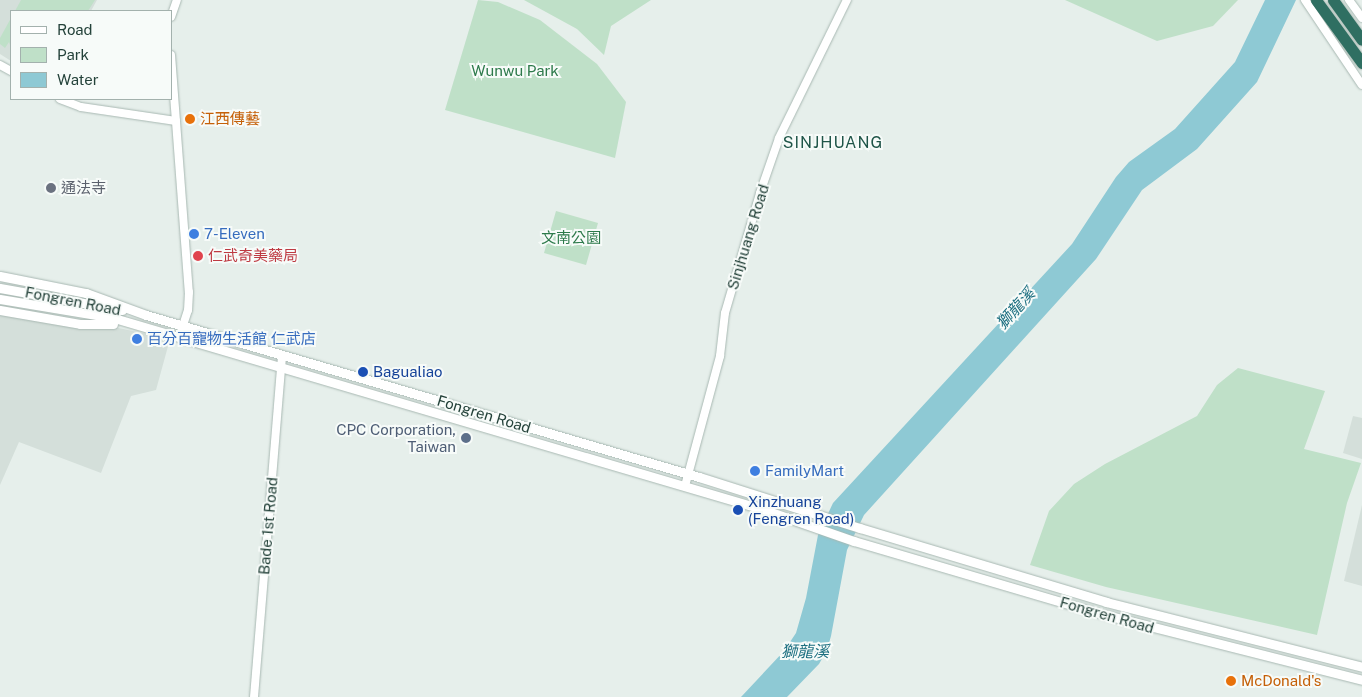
<!DOCTYPE html>
<meta charset="utf-8">
<style>
body{margin:0}
#map{position:relative;width:1362px;height:697px;overflow:hidden;background:#e6efeb;font-family:"Public Sans","Noto Sans TC",sans-serif}
div>[style]{position:absolute}
.built>*{inset:0;background:#d4dfda}
.green>*{inset:0;background:#bfe0c8}
.water>*{inset:0;background:#8ec9d4}
.roads{filter:drop-shadow(0 0 1px #a8b8b2) drop-shadow(0 0 1px #a8b8b2)}
.tertiary>*{height:8px;margin:-4px;padding:0 4px;transform-origin:4px;border-radius:4px;background:#fff}
.secondary>*{height:9px;margin:-4.5px;padding:0 4.5px;transform-origin:4.5px;border-radius:4.5px;background:#fff}
.motorway>*{height:11px;margin:-5.5px;padding:0 5.5px;transform-origin:5.5px;border-radius:5.5px;background:#2f6f62}
.dots>*{width:14px;height:14px;translate:-50% -50%;box-sizing:border-box;border:2px solid #f7fbf9;border-radius:50%}
span{translate:-50% -50%;white-space:nowrap;text-align:center;line-height:1.15;-webkit-text-stroke:4px #f7fbf9;paint-order:stroke}
.park-label{font-size:15px;color:#2d7a4b}
.food-label{font-size:15px;color:#c56008}
.left{translate:0 -50%;text-align:left}
.worship-label{font-size:15px;color:#5b616d}
.shop-label{font-size:15px;color:#366cbe}
.street-label{font-size:15px;color:#24423a}
.health-label{font-size:15px;color:#be3a42}
.transit-label{font-size:15px;color:#164399}
.service-label{font-size:15px;color:#4e5e75}
.right{translate:-100% -50%;text-align:right}
.neighbourhood-label{font-size:16px;color:#1f5548;letter-spacing:1px}
.water-label{font-size:16px;color:#1c6f80;font-style:italic}
.legend{position:absolute;left:10px;top:10px;width:162px;height:90px;box-sizing:border-box;background:#f7fbf9;border:1px solid #a3b1ad;margin:0;padding:6px 9px;list-style:none;font-size:15px;color:#24423a}
.legend li{display:flex;align-items:center;gap:10px;height:25px}
.legend b{width:25px;border:1px solid #a3b1ad}
</style>
<div id="map">
<div class="built">
<div style="clip-path:polygon(0 0,97px 0,91px 11px,11px 11px,11px 61px,0 54px)"></div>
<div style="clip-path:polygon(0 312px,95px 323px,170px 339px,156px 390px,131px 396px,101px 473px,19px 442px,0 485px)"></div>
<div style="clip-path:polygon(1353px 416px,1362px 418px,1362px 459px,1343px 453px)"></div>
<div style="clip-path:polygon(1362px 505px,1362px 586px,1344px 581px)"></div>
</div>
<div class="green">
<div style="clip-path:polygon(21px 0,95px 0,88px 11px,15px 11px)"></div>
<div style="clip-path:polygon(478px 0,498px 2px,540px 20px,597px 64px,626px 102px,615px 158px,445px 110px)"></div>
<div style="clip-path:polygon(524px 0,651px 0,611px 26px,604px 55px,577px 29px)"></div>
<div style="clip-path:polygon(1065px 0,1238px 0,1213px 26px,1157px 41px)"></div>
<div style="clip-path:polygon(11px 18px,11px 48px,9px 42px,5px 48px,0 44px,0 38px)"></div>
<div style="clip-path:polygon(556px 211px,598px 223px,586px 265px,544px 253px)"></div>
<div style="clip-path:polygon(1238px 368px,1325px 391px,1304px 449px,1361px 463px,1347px 503px,1317px 635px,1106px 587px,1030px 565px,1049px 511px,1074px 484px,1105px 464px,1197px 416px,1217px 385px)"></div>
</div>
<div class="water">
<div style="clip-path:polygon(1265px 0,1296px 0,1257px 82px,1197px 149px,1142px 190px,1096px 259px,864px 515px,847px 550px,831px 636px,827px 650px,819px 664px,787px 697px,741px 697px,784px 651px,796px 633px,806px 598px,818px 535px,833px 503px,1072px 244px,1116px 177px,1129px 162px,1175px 129px,1235px 62px)"></div>
</div>
<div class="roads">
<div class="tertiary">
<div style="left:1305px;top:0;width:102px;rotate:56.2deg"></div>
<div style="left:1349px;top:0;width:22px;rotate:54deg"></div>
<div style="left:171px;top:17px;width:18px;rotate:-71deg"></div>
<div style="left:171px;top:55px;width:238px;rotate:85.7deg"></div>
<div style="left:189px;top:292px;width:18px;rotate:93deg"></div>
<div style="left:188px;top:310px;width:28px;rotate:108deg"></div>
<div style="left:0;top:65px;width:13px;rotate:29deg"></div>
<div style="left:60px;top:99px;width:22px;rotate:21deg"></div>
<div style="left:81px;top:107px;width:96px;rotate:8.4deg"></div>
<div style="left:685px;top:486px;width:135px;rotate:-74.9deg"></div>
<div style="left:720px;top:356px;width:43px;rotate:-83.4deg"></div>
<div style="left:725px;top:313px;width:125px;rotate:-73.7deg"></div>
<div style="left:760px;top:193px;width:58px;rotate:-70.9deg"></div>
<div style="left:779px;top:138px;width:154px;rotate:-63.8deg"></div>
<div style="left:254px;top:697px;width:343px;rotate:-85.3deg"></div>
</div>
<div class="secondary">
<div style="left:0;top:276px;width:88px;rotate:11.2deg"></div>
<div style="left:86px;top:293px;width:64px;rotate:20.1deg"></div>
<div style="left:146px;top:315px;width:576px;rotate:16.33deg"></div>
<div style="left:699px;top:477px;width:169px;rotate:17.6deg"></div>
<div style="left:860px;top:528px;width:257px;rotate:16.7deg"></div>
<div style="left:1106px;top:602px;width:264px;rotate:14.2deg"></div>
<div style="left:0;top:288px;width:124px;rotate:10.2deg"></div>
<div style="left:0;top:299px;width:116px;rotate:9.5deg"></div>
<div style="left:114px;top:318px;width:679px;rotate:16.43deg"></div>
<div style="left:765px;top:510px;width:94px;rotate:19.2deg"></div>
<div style="left:854px;top:541px;width:263px;rotate:16.4deg"></div>
<div style="left:1106px;top:615px;width:264px;rotate:14.2deg"></div>
<div style="left:0;top:310px;width:81px;rotate:9.9deg"></div>
<div style="left:80px;top:324px;width:33px"></div>
</div>
<div class="motorway">
<div style="left:1316px;top:0;width:78px;rotate:53.9deg"></div>
<div style="left:1333px;top:0;width:49px;rotate:54.1deg"></div>
</div>
</div>
<div class="dots">
<div style="left:190px;top:119px;background:#e8710a"></div>
<div style="left:51px;top:188px;background:#6b7280"></div>
<div style="left:194px;top:234px;background:#3f7fe0"></div>
<div style="left:198px;top:256px;background:#e0444e"></div>
<div style="left:137px;top:339px;background:#3f7fe0"></div>
<div style="left:363px;top:372px;background:#1a4fb4"></div>
<div style="left:466px;top:438px;background:#5c6f8a"></div>
<div style="left:755px;top:471px;background:#3f7fe0"></div>
<div style="left:738px;top:510px;background:#1a4fb4"></div>
<div style="left:1231px;top:681px;background:#e8710a"></div>
</div>
<div class="park-label">
<span style="left:515px;top:71px">Wunwu Park</span>
<span style="left:571px;top:238px">文南公園</span>
</div>
<div class="food-label">
<span class="left" style="left:200px;top:119px">江西傳藝</span>
<span class="left" style="left:1241px;top:681px">McDonald's</span>
</div>
<div class="worship-label">
<span class="left" style="left:61px;top:188px">通法寺</span>
</div>
<div class="shop-label">
<span class="left" style="left:204px;top:234px">7-Eleven</span>
<span class="left" style="left:147px;top:339px">百分百寵物生活館 仁武店</span>
<span class="left" style="left:765px;top:471px">FamilyMart</span>
</div>
<div class="street-label">
<span style="left:748px;top:237px;rotate:-73deg">Sinjhuang Road</span>
<span style="left:73px;top:301px;rotate:11deg">Fongren Road</span>
<span style="left:484px;top:414px;rotate:17deg">Fongren Road</span>
<span style="left:268px;top:526px;rotate:-85deg">Bade 1st Road</span>
<span style="left:1107px;top:615px;rotate:16deg">Fongren Road</span>
</div>
<div class="health-label">
<span class="left" style="left:208px;top:256px">仁武奇美藥局</span>
</div>
<div class="transit-label">
<span class="left" style="left:373px;top:372px">Bagualiao</span>
<span class="left" style="left:748px;top:510px">Xinzhuang<br>(Fengren Road)</span>
</div>
<div class="service-label">
<span class="right" style="left:456px;top:438px">CPC Corporation,<br>Taiwan</span>
</div>
<div class="neighbourhood-label">
<span style="left:833px;top:143px">SINJHUANG</span>
</div>
<div class="water-label">
<span style="left:1016px;top:309px;rotate:-48deg">獅龍溪</span>
<span style="left:805px;top:652px">獅龍溪</span>
</div>
<ul class="legend">
<li><b style="height:6px;background:#fff"></b>Road</li>
<li><b style="height:14px;background:#bfe0c8"></b>Park</li>
<li><b style="height:14px;background:#8ec9d4"></b>Water</li>
</ul>
</div>
